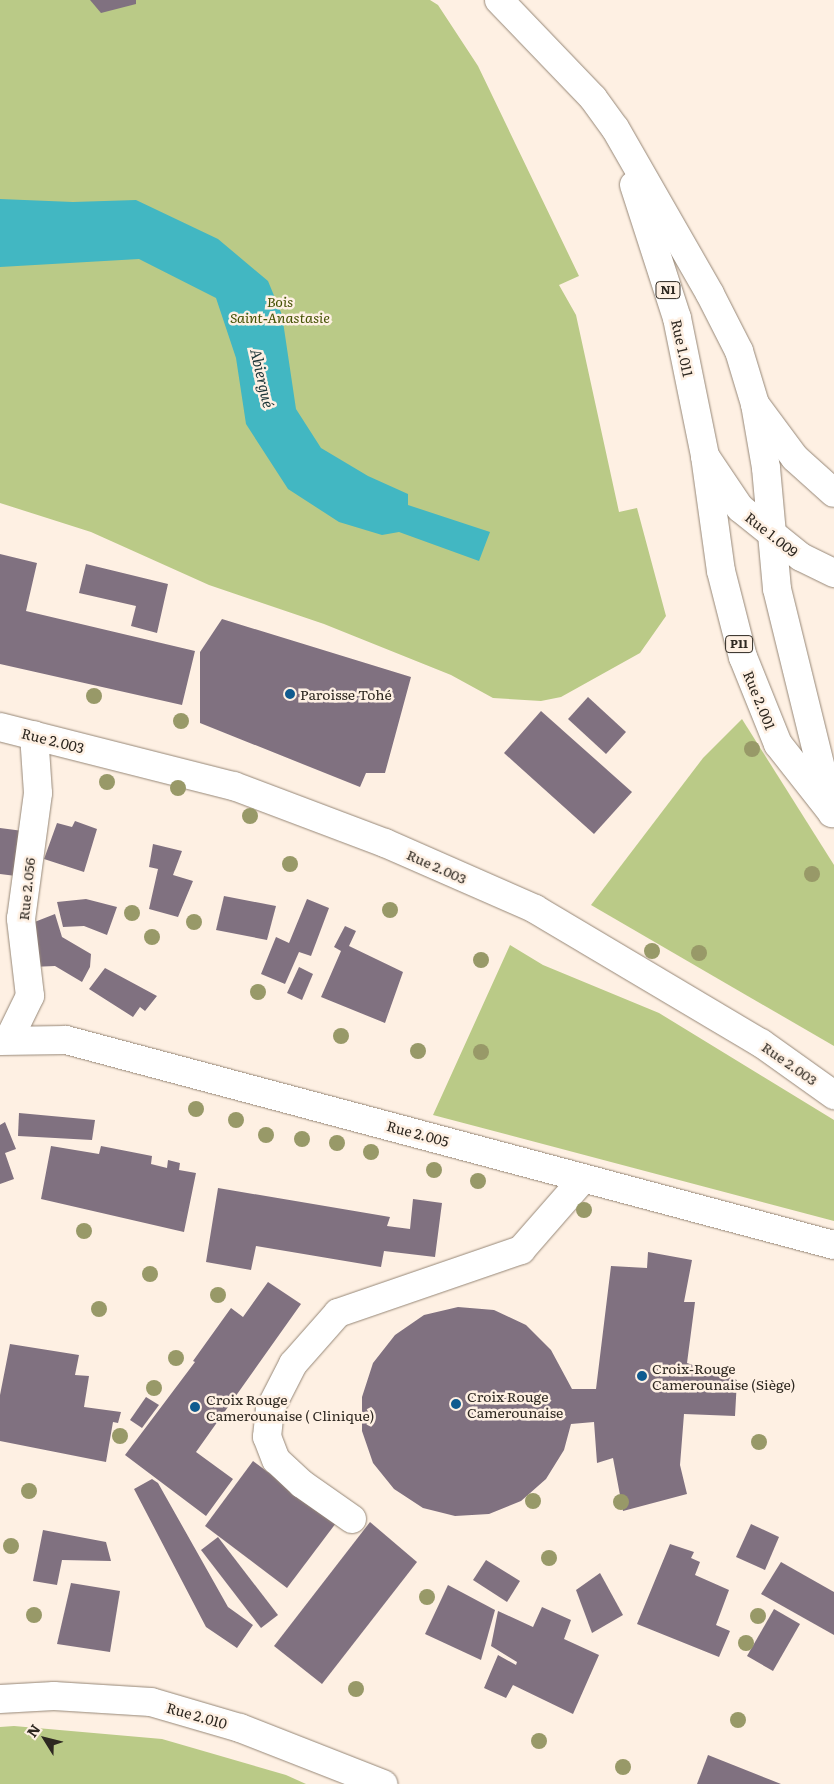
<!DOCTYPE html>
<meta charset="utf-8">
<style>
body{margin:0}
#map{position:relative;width:834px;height:1784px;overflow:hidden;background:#fef0e3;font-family:Literata,serif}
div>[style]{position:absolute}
.green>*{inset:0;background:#baca87}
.water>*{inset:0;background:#42b7c2}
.building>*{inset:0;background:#807180}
.roads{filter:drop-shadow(0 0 1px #968777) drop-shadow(0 0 1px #968777)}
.minor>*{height:28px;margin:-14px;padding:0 14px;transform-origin:14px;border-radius:14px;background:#fff}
.secondary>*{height:28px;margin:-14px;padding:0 14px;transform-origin:14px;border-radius:14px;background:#fff}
.primary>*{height:28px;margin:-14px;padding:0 14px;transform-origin:14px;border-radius:14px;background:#fff}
.trunk>*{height:28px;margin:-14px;padding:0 14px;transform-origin:14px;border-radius:14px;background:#fff}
.trees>*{width:16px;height:16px;margin:-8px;border-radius:50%;background:#989968}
.dots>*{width:14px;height:14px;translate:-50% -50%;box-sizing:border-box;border:2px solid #fef0e3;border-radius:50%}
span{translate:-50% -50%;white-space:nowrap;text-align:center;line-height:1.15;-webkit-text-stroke:5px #fef0e3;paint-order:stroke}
.shield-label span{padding:1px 4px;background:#fef0e3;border:1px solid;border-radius:4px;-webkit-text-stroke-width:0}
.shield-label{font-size:12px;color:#2e2821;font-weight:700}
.park-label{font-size:14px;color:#445103;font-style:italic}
.street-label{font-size:14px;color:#2e2821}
.poi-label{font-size:14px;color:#2e2821}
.left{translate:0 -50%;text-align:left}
.water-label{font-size:15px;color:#1b3437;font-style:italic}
.north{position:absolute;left:20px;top:1714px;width:50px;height:50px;-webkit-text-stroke:4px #fef0e3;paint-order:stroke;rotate:306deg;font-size:14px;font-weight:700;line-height:20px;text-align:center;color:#2e2821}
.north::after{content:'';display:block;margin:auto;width:18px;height:22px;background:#2e2821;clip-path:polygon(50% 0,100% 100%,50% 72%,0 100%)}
</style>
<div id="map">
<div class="green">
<div style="clip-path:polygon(0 0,430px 0,438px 5px,478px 66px,579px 276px,559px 285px,576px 315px,619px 512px,637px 508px,666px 616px,640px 653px,561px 697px,541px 701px,493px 698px,451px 675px,324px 624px,209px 585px,91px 532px,0 503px)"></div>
<div style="clip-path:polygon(742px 719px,834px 865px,834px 1046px,591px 905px,703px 758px)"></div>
<div style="clip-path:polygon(510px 945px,543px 965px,659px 1013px,834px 1120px,834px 1221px,433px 1115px)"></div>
<div style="clip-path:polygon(14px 1726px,162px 1739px,286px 1775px,306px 1784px,0 1784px,0 1727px)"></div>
</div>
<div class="water">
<div style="clip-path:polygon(0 199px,73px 202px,136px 200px,218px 239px,268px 281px,282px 315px,296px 409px,321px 448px,368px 476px,408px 494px,408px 505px,490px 532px,479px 561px,399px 532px,382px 535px,339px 522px,288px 489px,246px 424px,236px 358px,216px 298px,139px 259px,0 267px)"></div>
</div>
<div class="building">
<div style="clip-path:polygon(90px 0,136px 0,136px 4px,101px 13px)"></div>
<div style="clip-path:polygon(0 554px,37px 563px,26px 611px,195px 651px,182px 705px,0 664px)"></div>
<div style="clip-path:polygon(86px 564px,168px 584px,157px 633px,131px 626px,136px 606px,79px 593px)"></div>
<div style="clip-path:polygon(222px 619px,411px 677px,385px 773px,366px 773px,360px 787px,200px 723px,200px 652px)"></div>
<div style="clip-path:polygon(588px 697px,626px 732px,606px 754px,568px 719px)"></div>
<div style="clip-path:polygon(541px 711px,632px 792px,594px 834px,504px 753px)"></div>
<div style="clip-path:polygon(75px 821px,97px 829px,84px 872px,44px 859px,57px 823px,72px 827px)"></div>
<div style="clip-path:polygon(0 828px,23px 831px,16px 876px,0 874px)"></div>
<div style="clip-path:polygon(153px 844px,182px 851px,173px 875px,193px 881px,178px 917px,149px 909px,158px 869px,149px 867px)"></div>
<div style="clip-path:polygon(224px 896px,276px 906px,267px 940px,216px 930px)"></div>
<div style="clip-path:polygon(86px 899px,117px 907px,107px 935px,84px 926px,63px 927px,57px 902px)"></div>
<div style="clip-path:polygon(307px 899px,329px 908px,311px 956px,299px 952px,285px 984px,261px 974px,276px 937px,289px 943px)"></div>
<div style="clip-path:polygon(55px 914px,62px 937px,91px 954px,90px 967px,82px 982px,55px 966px,31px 967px,32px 923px)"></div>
<div style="clip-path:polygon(345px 926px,356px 931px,349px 946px,403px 972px,385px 1023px,321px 997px,341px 951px,334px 947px)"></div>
<div style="clip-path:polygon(299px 967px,313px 974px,302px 1000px,287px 993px)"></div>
<div style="clip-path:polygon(105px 968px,157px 996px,145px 1011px,140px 1007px,133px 1017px,89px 989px)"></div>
<div style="clip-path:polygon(19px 1113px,95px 1120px,92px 1140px,18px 1136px)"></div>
<div style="clip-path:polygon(5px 1122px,16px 1149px,5px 1153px,14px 1179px,0 1184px,0 1125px)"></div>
<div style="clip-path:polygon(51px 1146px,99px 1154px,101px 1146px,152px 1156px,151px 1164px,167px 1168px,168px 1160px,180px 1163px,179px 1170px,196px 1173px,184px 1232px,41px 1199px)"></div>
<div style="clip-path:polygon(218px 1188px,390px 1217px,387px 1226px,410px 1229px,413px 1199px,442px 1203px,435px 1257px,384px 1251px,381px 1267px,256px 1246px,251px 1270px,206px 1262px)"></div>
<div style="clip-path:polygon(648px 1252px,692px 1260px,684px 1302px,695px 1302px,687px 1363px,737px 1380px,735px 1416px,684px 1414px,680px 1465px,687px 1494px,623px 1511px,613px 1458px,597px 1463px,594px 1422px,571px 1424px,564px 1450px,546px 1479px,521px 1501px,489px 1514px,455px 1516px,423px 1508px,394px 1489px,373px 1463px,362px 1431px,362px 1397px,373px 1363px,395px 1335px,424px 1315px,458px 1307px,494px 1310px,526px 1325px,551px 1350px,572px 1389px,596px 1389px,611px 1266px,647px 1268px)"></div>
<div style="clip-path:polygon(268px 1282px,301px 1304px,196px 1452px,233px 1479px,206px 1516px,125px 1455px,195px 1362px,193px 1361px,231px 1308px,243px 1317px)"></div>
<div style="clip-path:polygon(10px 1344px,79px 1355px,75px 1375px,89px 1376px,84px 1407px,121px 1412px,118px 1423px,113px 1422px,106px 1462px,0 1441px,0 1395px)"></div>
<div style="clip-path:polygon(146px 1397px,159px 1405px,142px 1428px,130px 1420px)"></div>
<div style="clip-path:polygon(253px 1461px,336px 1523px,287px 1588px,205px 1526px)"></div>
<div style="clip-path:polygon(152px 1479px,158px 1483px,228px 1607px,253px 1625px,237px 1648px,206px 1627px,134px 1489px)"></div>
<div style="clip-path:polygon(370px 1522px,417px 1562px,322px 1684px,274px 1646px)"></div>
<div style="clip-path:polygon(751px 1524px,779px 1537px,765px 1570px,736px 1557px)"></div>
<div style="clip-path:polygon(43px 1530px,106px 1542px,111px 1561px,62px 1560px,57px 1585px,33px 1581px)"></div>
<div style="clip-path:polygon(218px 1537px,278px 1615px,261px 1628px,201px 1550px)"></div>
<div style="clip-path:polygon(670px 1544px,694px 1552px,691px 1558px,700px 1562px,695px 1575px,729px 1590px,716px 1625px,730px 1631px,719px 1657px,637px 1624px)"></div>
<div style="clip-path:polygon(486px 1560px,520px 1581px,507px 1602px,473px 1580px)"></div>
<div style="clip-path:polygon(781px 1562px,834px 1592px,834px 1635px,761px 1594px)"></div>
<div style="clip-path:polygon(600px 1573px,623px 1615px,592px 1633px,576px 1590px)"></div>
<div style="clip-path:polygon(71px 1583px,120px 1591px,110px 1652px,57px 1644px)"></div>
<div style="clip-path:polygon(448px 1585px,495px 1610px,481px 1660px,425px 1634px)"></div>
<div style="clip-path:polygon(542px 1607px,571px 1620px,564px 1639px,599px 1655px,573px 1714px,513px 1685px,506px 1698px,484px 1688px,498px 1655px,516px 1665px,517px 1662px,491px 1646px,498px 1611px,533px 1627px)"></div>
<div style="clip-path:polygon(774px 1609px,800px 1624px,773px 1671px,747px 1656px)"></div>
<div style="clip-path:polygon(708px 1755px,781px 1784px,697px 1784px)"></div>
</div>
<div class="roads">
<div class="minor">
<div style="left:0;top:727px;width:241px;rotate:14.2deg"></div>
<div style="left:234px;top:786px;width:161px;rotate:20.7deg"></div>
<div style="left:385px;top:843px;width:164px;rotate:23.7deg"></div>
<div style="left:535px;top:909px;width:263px;rotate:30.7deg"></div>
<div style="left:761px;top:1043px;width:90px;rotate:35.5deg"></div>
<div style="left:9px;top:1039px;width:48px;rotate:-64deg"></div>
<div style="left:30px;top:996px;width:78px;rotate:-96.7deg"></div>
<div style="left:21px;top:919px;width:127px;rotate:-82.3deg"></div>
<div style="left:38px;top:793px;width:58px;rotate:-93.9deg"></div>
<div style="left:0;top:1041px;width:66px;rotate:-0.9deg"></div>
<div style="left:66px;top:1040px;width:795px;rotate:14.95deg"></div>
<div style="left:352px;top:1519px;width:61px;rotate:-145deg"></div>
<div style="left:302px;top:1484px;width:35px;rotate:-137deg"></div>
<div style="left:276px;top:1460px;width:25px;rotate:-111deg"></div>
<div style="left:267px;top:1437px;width:28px;rotate:-84deg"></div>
<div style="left:270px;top:1409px;width:51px;rotate:-62.9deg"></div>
<div style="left:293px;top:1364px;width:68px;rotate:-48.6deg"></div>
<div style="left:338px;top:1313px;width:194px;rotate:-19deg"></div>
<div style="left:521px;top:1250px;width:94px;rotate:-48.9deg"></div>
</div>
<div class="secondary">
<div style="left:755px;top:404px;width:65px;rotate:80.2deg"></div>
<div style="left:766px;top:468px;width:121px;rotate:84.8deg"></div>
<div style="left:777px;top:589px;width:231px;rotate:76.2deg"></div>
<div style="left:0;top:1699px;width:54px;rotate:-3.2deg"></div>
<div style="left:54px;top:1696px;width:97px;rotate:3.5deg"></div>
<div style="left:151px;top:1702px;width:93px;rotate:16.3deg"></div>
<div style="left:240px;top:1728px;width:154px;rotate:21.4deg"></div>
</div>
<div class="primary">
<div style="left:705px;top:456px;width:116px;rotate:82.1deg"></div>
<div style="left:721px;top:571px;width:89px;rotate:75.7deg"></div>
<div style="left:743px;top:657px;width:94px;rotate:68.1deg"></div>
<div style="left:778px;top:744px;width:84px;rotate:51.8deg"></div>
</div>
<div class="trunk">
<div style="left:499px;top:0;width:136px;rotate:46.2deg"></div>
<div style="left:593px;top:98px;width:37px;rotate:54deg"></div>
<div style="left:615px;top:128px;width:191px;rotate:60.2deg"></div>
<div style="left:710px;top:294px;width:64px;rotate:63deg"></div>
<div style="left:739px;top:351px;width:55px;rotate:73.2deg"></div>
<div style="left:755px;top:404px;width:67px;rotate:53.5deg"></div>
<div style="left:795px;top:458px;width:52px;rotate:41.9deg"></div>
<div style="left:634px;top:185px;width:140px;rotate:72.1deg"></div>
<div style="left:677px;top:318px;width:141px;rotate:78.5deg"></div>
<div style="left:705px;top:456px;width:63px;rotate:56.1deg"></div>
<div style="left:740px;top:508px;width:78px;rotate:38.8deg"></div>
<div style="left:801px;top:557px;width:37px;rotate:26deg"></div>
</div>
</div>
<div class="trees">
<div style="left:94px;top:696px"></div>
<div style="left:181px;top:721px"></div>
<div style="left:752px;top:749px"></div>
<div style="left:107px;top:782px"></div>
<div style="left:178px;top:788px"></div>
<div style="left:250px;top:816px"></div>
<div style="left:290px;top:864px"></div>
<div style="left:812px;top:874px"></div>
<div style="left:390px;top:910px"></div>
<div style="left:132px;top:913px"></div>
<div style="left:194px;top:922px"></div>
<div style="left:152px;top:937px"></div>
<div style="left:652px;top:951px"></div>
<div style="left:699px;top:953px"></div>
<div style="left:481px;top:960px"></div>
<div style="left:258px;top:992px"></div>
<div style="left:341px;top:1036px"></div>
<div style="left:418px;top:1051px"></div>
<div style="left:481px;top:1052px"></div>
<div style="left:196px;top:1109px"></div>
<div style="left:236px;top:1120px"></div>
<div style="left:266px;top:1135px"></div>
<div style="left:302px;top:1139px"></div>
<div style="left:337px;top:1143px"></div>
<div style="left:371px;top:1152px"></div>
<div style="left:434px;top:1170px"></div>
<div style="left:478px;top:1181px"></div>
<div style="left:584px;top:1210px"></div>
<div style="left:84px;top:1231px"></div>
<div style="left:150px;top:1274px"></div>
<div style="left:218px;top:1295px"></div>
<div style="left:99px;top:1309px"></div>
<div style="left:176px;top:1358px"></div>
<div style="left:154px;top:1388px"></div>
<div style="left:120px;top:1436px"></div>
<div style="left:759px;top:1442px"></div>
<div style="left:29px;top:1491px"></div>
<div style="left:533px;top:1501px"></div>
<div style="left:621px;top:1502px"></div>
<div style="left:11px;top:1546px"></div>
<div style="left:549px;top:1558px"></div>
<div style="left:427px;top:1597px"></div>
<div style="left:34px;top:1615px"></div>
<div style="left:758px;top:1616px"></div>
<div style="left:746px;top:1643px"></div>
<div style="left:356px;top:1689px"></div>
<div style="left:738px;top:1720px"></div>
<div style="left:539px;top:1741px"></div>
<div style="left:623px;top:1767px"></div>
</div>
<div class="dots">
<div style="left:290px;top:694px;background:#105b8f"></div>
<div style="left:642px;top:1376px;background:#105b8f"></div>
<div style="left:456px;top:1404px;background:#105b8f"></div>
<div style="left:195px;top:1407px;background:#105b8f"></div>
</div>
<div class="shield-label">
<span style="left:668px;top:290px">N1</span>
<span style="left:739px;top:644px">P11</span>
</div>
<div class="park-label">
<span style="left:280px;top:309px">Bois<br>Saint-Anastasie</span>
</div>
<div class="street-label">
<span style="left:683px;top:348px;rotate:78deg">Rue 1.011</span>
<span style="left:772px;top:534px;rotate:38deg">Rue 1.009</span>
<span style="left:760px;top:700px;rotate:68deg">Rue 2.001</span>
<span style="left:53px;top:740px;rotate:14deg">Rue 2.003</span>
<span style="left:437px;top:866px;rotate:24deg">Rue 2.003</span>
<span style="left:26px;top:889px;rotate:-84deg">Rue 2.056</span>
<span style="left:790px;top:1063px;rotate:35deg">Rue 2.003</span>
<span style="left:418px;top:1133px;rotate:15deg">Rue 2.005</span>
<span style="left:197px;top:1715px;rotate:16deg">Rue 2.010</span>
</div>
<div class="poi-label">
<span class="left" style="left:300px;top:694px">Paroisse Tohé</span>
<span class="left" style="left:652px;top:1376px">Croix-Rouge<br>Camerounaise (Siège)</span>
<span class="left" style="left:467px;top:1404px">Croix Rouge<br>Camerounaise</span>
<span class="left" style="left:206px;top:1407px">Croix Rouge<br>Camerounaise ( Clinique)</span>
</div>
<div class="water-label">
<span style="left:263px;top:378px;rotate:77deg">Abiergué</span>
</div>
<div class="north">N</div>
</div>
